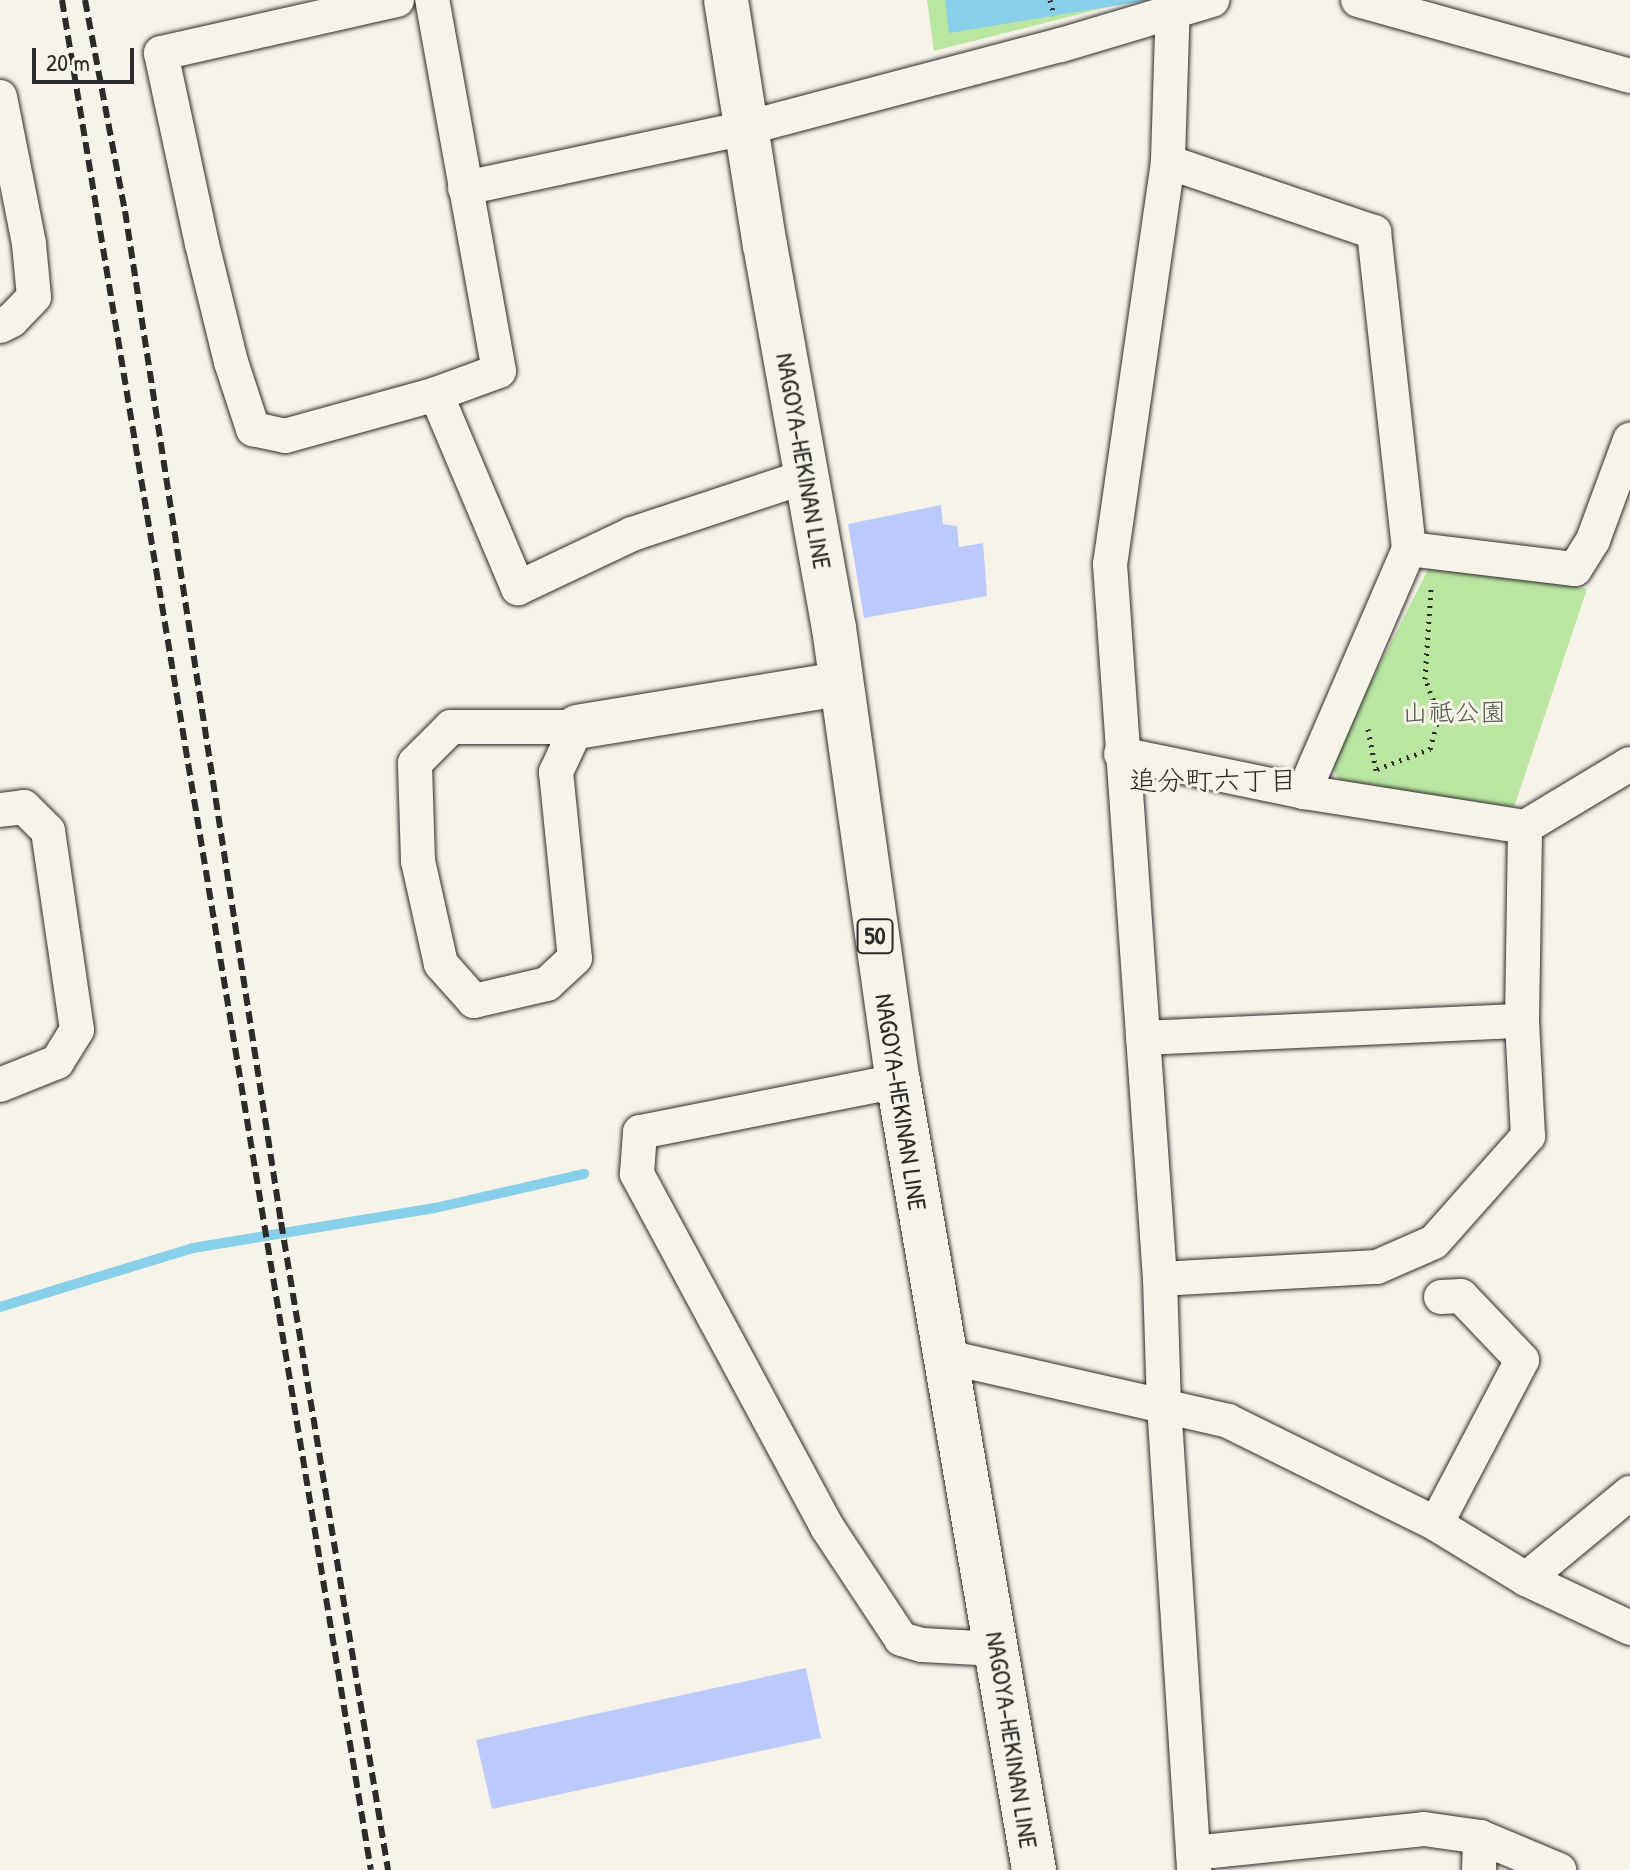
<!DOCTYPE html>
<meta charset="utf-8">
<style>
body{margin:0}
#map{position:relative;width:1630px;height:1870px;overflow:hidden;background:#f7f3e8;font-family:"Patrick Hand","Klee One",sans-serif}
div>[style]{position:absolute}
.green>*{inset:0;background:#bbe6a2}
.water>*{inset:0;background:#88d0ea}
.stream>*{height:10px;margin:-5px;padding:0 5px;transform-origin:5px;border-radius:5px;background:#88d0ea}
.building>*{inset:0;background:#bccafb}
.path>*{height:5px;margin-top:-2.5px;transform-origin:0;background:repeating-linear-gradient(90deg,#2b2b2b 0 2px,transparent 0 8px)}
.roads{filter:drop-shadow(0 0 2px #2b2b2b) drop-shadow(0 0 2px #2b2b2b)}
.street>*{height:34px;margin:-17px;padding:0 17px;transform-origin:17px;border-radius:17px;background:#f7f3e8}
.secondary>*{height:44px;margin:-22px;padding:0 22px;transform-origin:22px;border-radius:22px;background:#f7f3e8}
.primary>*{height:44px;margin:-22px;padding:0 22px;transform-origin:22px;border-radius:22px;background:#f7f3e8}
.rail>*{height:6px;margin-top:-3px;transform-origin:0;background:repeating-linear-gradient(90deg,#2b2b2b 0 12px,transparent 0 18px)}
span{translate:-50% -50%;white-space:nowrap;text-align:center;line-height:1.15;-webkit-text-stroke:6px #f7f3e8;paint-order:stroke}
.shield-label span{padding:2px 6px;background:#f7f3e8;border:2px solid;border-radius:6px;-webkit-text-stroke-width:0}
.shield-label{font-size:24px;color:#2b2b2b;font-weight:700}
.street-label{font-size:26px;color:#2b2b2b}
.park-label{font-size:26px;color:#4f5a49}
.neighbourhood-label{font-size:28px;color:#2b2b2b}
.scale{position:absolute;left:32px;top:48px;width:102px;height:36px;box-sizing:border-box;border:4px solid #2b2b2b;border-top:0;padding-left:10px;font-size:24px;line-height:28px;white-space:nowrap;color:#2b2b2b;-webkit-text-stroke:6px #f7f3e8;paint-order:stroke}
</style>
<div id="map">
<div class="green">
<div style="clip-path:polygon(927px 0,1135px 0,934px 51px)"></div>
<div style="clip-path:polygon(1433px 560px,1587px 589px,1514px 807px,1344px 785px,1329px 765px)"></div>
</div>
<div class="water">
<div style="clip-path:polygon(945px 0,1150px 0,949px 33px)"></div>
</div>
<div class="stream">
<div style="left:0;top:1307px;width:202px;rotate:-17deg"></div>
<div style="left:193px;top:1248px;width:245px;rotate:-9.4deg"></div>
<div style="left:435px;top:1208px;width:153px;rotate:-12.9deg"></div>
</div>
<div class="building">
<div style="clip-path:polygon(941px 505px,943px 524px,957px 526px,959px 547px,983px 543px,987px 596px,864px 618px,848px 524px)"></div>
<div style="clip-path:polygon(806px 1668px,821px 1738px,492px 1809px,476px 1740px)"></div>
</div>
<div class="path">
<div style="left:1050px;top:0;width:16px;rotate:75deg"></div>
<div style="left:1368px;top:729px;width:42px;rotate:79deg"></div>
<div style="left:1377px;top:769px;width:57px;rotate:-20.7deg"></div>
<div style="left:1430px;top:749px;width:35px;rotate:-75deg"></div>
<div style="left:1439px;top:715px;width:39px;rotate:-111deg"></div>
<div style="left:1425px;top:679px;width:91px;rotate:-86.2deg"></div>
</div>
<div class="roads">
<div class="street">
<div style="left:397px;top:0;width:242px;rotate:167.3deg"></div>
<div style="left:161px;top:53px;width:195px;rotate:77.9deg"></div>
<div style="left:202px;top:244px;width:122px;rotate:76.2deg"></div>
<div style="left:231px;top:362px;width:71px;rotate:71.8deg"></div>
<div style="left:253px;top:429px;width:33px;rotate:12deg"></div>
<div style="left:285px;top:436px;width:157px;rotate:-15.5deg"></div>
<div style="left:436px;top:394px;width:67px;rotate:-20.1deg"></div>
<div style="left:499px;top:371px;width:377px;rotate:-100.2deg"></div>
<div style="left:1173px;top:0;width:162px;rotate:91.8deg"></div>
<div style="left:1168px;top:162px;width:406px;rotate:98.2deg"></div>
<div style="left:1110px;top:564px;width:717px;rotate:86deg"></div>
<div style="left:1160px;top:1279px;width:125px;rotate:88.2deg"></div>
<div style="left:1164px;top:1404px;width:467px;rotate:86.3deg"></div>
<div style="left:1358px;top:0;width:282px;rotate:15.6deg"></div>
<div style="left:0;top:97px;width:150px;rotate:78.8deg"></div>
<div style="left:29px;top:244px;width:53px;rotate:84.6deg"></div>
<div style="left:34px;top:297px;width:32px;rotate:134deg"></div>
<div style="left:12px;top:320px;width:13px;rotate:153deg"></div>
<div style="left:1168px;top:162px;width:218px;rotate:18.8deg"></div>
<div style="left:1374px;top:232px;width:319px;rotate:83.7deg"></div>
<div style="left:1409px;top:549px;width:265px;rotate:113.4deg"></div>
<div style="left:465px;top:188px;width:287px;rotate:-12.1deg"></div>
<div style="left:746px;top:128px;width:326px;rotate:-14.8deg"></div>
<div style="left:1061px;top:45px;width:158px;rotate:-16.6deg"></div>
<div style="left:436px;top:394px;width:211px;rotate:67.1deg"></div>
<div style="left:518px;top:588px;width:126px;rotate:-25.3deg"></div>
<div style="left:632px;top:534px;width:184px;rotate:-18.3deg"></div>
<div style="left:1409px;top:549px;width:167px;rotate:6.9deg"></div>
<div style="left:1575px;top:569px;width:34px;rotate:-58deg"></div>
<div style="left:1593px;top:540px;width:107px;rotate:-69.7deg"></div>
<div style="left:451px;top:727px;width:126px"></div>
<div style="left:577px;top:727px;width:50px;rotate:115deg"></div>
<div style="left:556px;top:772px;width:187px;rotate:84.2deg"></div>
<div style="left:575px;top:958px;width:38px;rotate:137deg"></div>
<div style="left:547px;top:984px;width:75px;rotate:166.9deg"></div>
<div style="left:474px;top:1001px;width:50px;rotate:-131.7deg"></div>
<div style="left:441px;top:964px;width:106px;rotate:-102.6deg"></div>
<div style="left:418px;top:861px;width:98px;rotate:-91.8deg"></div>
<div style="left:415px;top:763px;width:51px;rotate:-45deg"></div>
<div style="left:1121px;top:754px;width:187px;rotate:11.7deg"></div>
<div style="left:1304px;top:792px;width:224px;rotate:9deg"></div>
<div style="left:1525px;top:827px;width:122px;rotate:-31deg"></div>
<div style="left:0;top:810px;width:24px;rotate:-7deg"></div>
<div style="left:24px;top:807px;width:34px;rotate:45deg"></div>
<div style="left:48px;top:831px;width:201px;rotate:81.7deg"></div>
<div style="left:77px;top:1030px;width:38px;rotate:122deg"></div>
<div style="left:57px;top:1062px;width:61px;rotate:158deg"></div>
<div style="left:1143px;top:1038px;width:379px;rotate:-2.6deg"></div>
<div style="left:898px;top:1081px;width:263px;rotate:168.8deg"></div>
<div style="left:640px;top:1132px;width:42px;rotate:94.1deg"></div>
<div style="left:637px;top:1174px;width:401px;rotate:61.7deg"></div>
<div style="left:827px;top:1527px;width:134px;rotate:56.5deg"></div>
<div style="left:901px;top:1639px;width:22px;rotate:16deg"></div>
<div style="left:922px;top:1645px;width:75px;rotate:3.1deg"></div>
<div style="left:1160px;top:1279px;width:217px;rotate:-3.2deg"></div>
<div style="left:1377px;top:1267px;width:62px;rotate:-23.7deg"></div>
<div style="left:1434px;top:1242px;width:142px;rotate:-48.4deg"></div>
<div style="left:1528px;top:1136px;width:115px;rotate:-93deg"></div>
<div style="left:1522px;top:1021px;width:194px;rotate:-89.1deg"></div>
<div style="left:943px;top:1356px;width:292px;rotate:12.8deg"></div>
<div style="left:1228px;top:1421px;width:232px;rotate:26.3deg"></div>
<div style="left:1436px;top:1524px;width:105px;rotate:31.4deg"></div>
<div style="left:1526px;top:1579px;width:115px;rotate:25.2deg"></div>
<div style="left:1436px;top:1524px;width:185px;rotate:-62.3deg"></div>
<div style="left:1522px;top:1360px;width:88px;rotate:-133.6deg"></div>
<div style="left:1461px;top:1296px;width:20px;rotate:177deg"></div>
<div style="left:1526px;top:1579px;width:135px;rotate:-39.6deg"></div>
<div style="left:1193px;top:1853px;width:232px;rotate:-5.9deg"></div>
<div style="left:1424px;top:1829px;width:57px;rotate:8.1deg"></div>
<div style="left:1480px;top:1837px;width:86px;rotate:22.7deg"></div>
<div style="left:1479px;top:1870px;width:33px;rotate:-88deg"></div>
</div>
<div class="secondary">
<div style="left:577px;top:727px;width:267px;rotate:-9.3deg"></div>
</div>
<div class="primary">
<div style="left:726px;top:0;width:248px;rotate:81deg"></div>
<div style="left:765px;top:245px;width:389px;rotate:79.8deg"></div>
<div style="left:834px;top:628px;width:457px;rotate:82deg"></div>
<div style="left:898px;top:1081px;width:801px;rotate:80.22deg"></div>
</div>
</div>
<div class="rail">
<div style="left:62px;top:0;width:1895px;rotate:80.62deg"></div>
<div style="left:85px;top:0;width:215px;rotate:79.3deg"></div>
<div style="left:125px;top:211px;width:1023px;rotate:81.23deg"></div>
<div style="left:281px;top:1222px;width:657px;rotate:80.62deg"></div>
</div>
<div class="shield-label">
<span style="left:875px;top:936px">50</span>
</div>
<div class="street-label">
<span style="left:804px;top:461px;rotate:80deg">NAGOYA-HEKINAN LINE</span>
<span style="left:901px;top:1102px;rotate:81deg">NAGOYA-HEKINAN LINE</span>
<span style="left:1012px;top:1740px;rotate:81deg">NAGOYA-HEKINAN LINE</span>
</div>
<div class="park-label">
<span style="left:1454px;top:712px">山祗公園</span>
</div>
<div class="neighbourhood-label">
<span style="left:1213px;top:780px">追分町六丁目</span>
</div>
<div class="scale">20 m</div>
</div>
